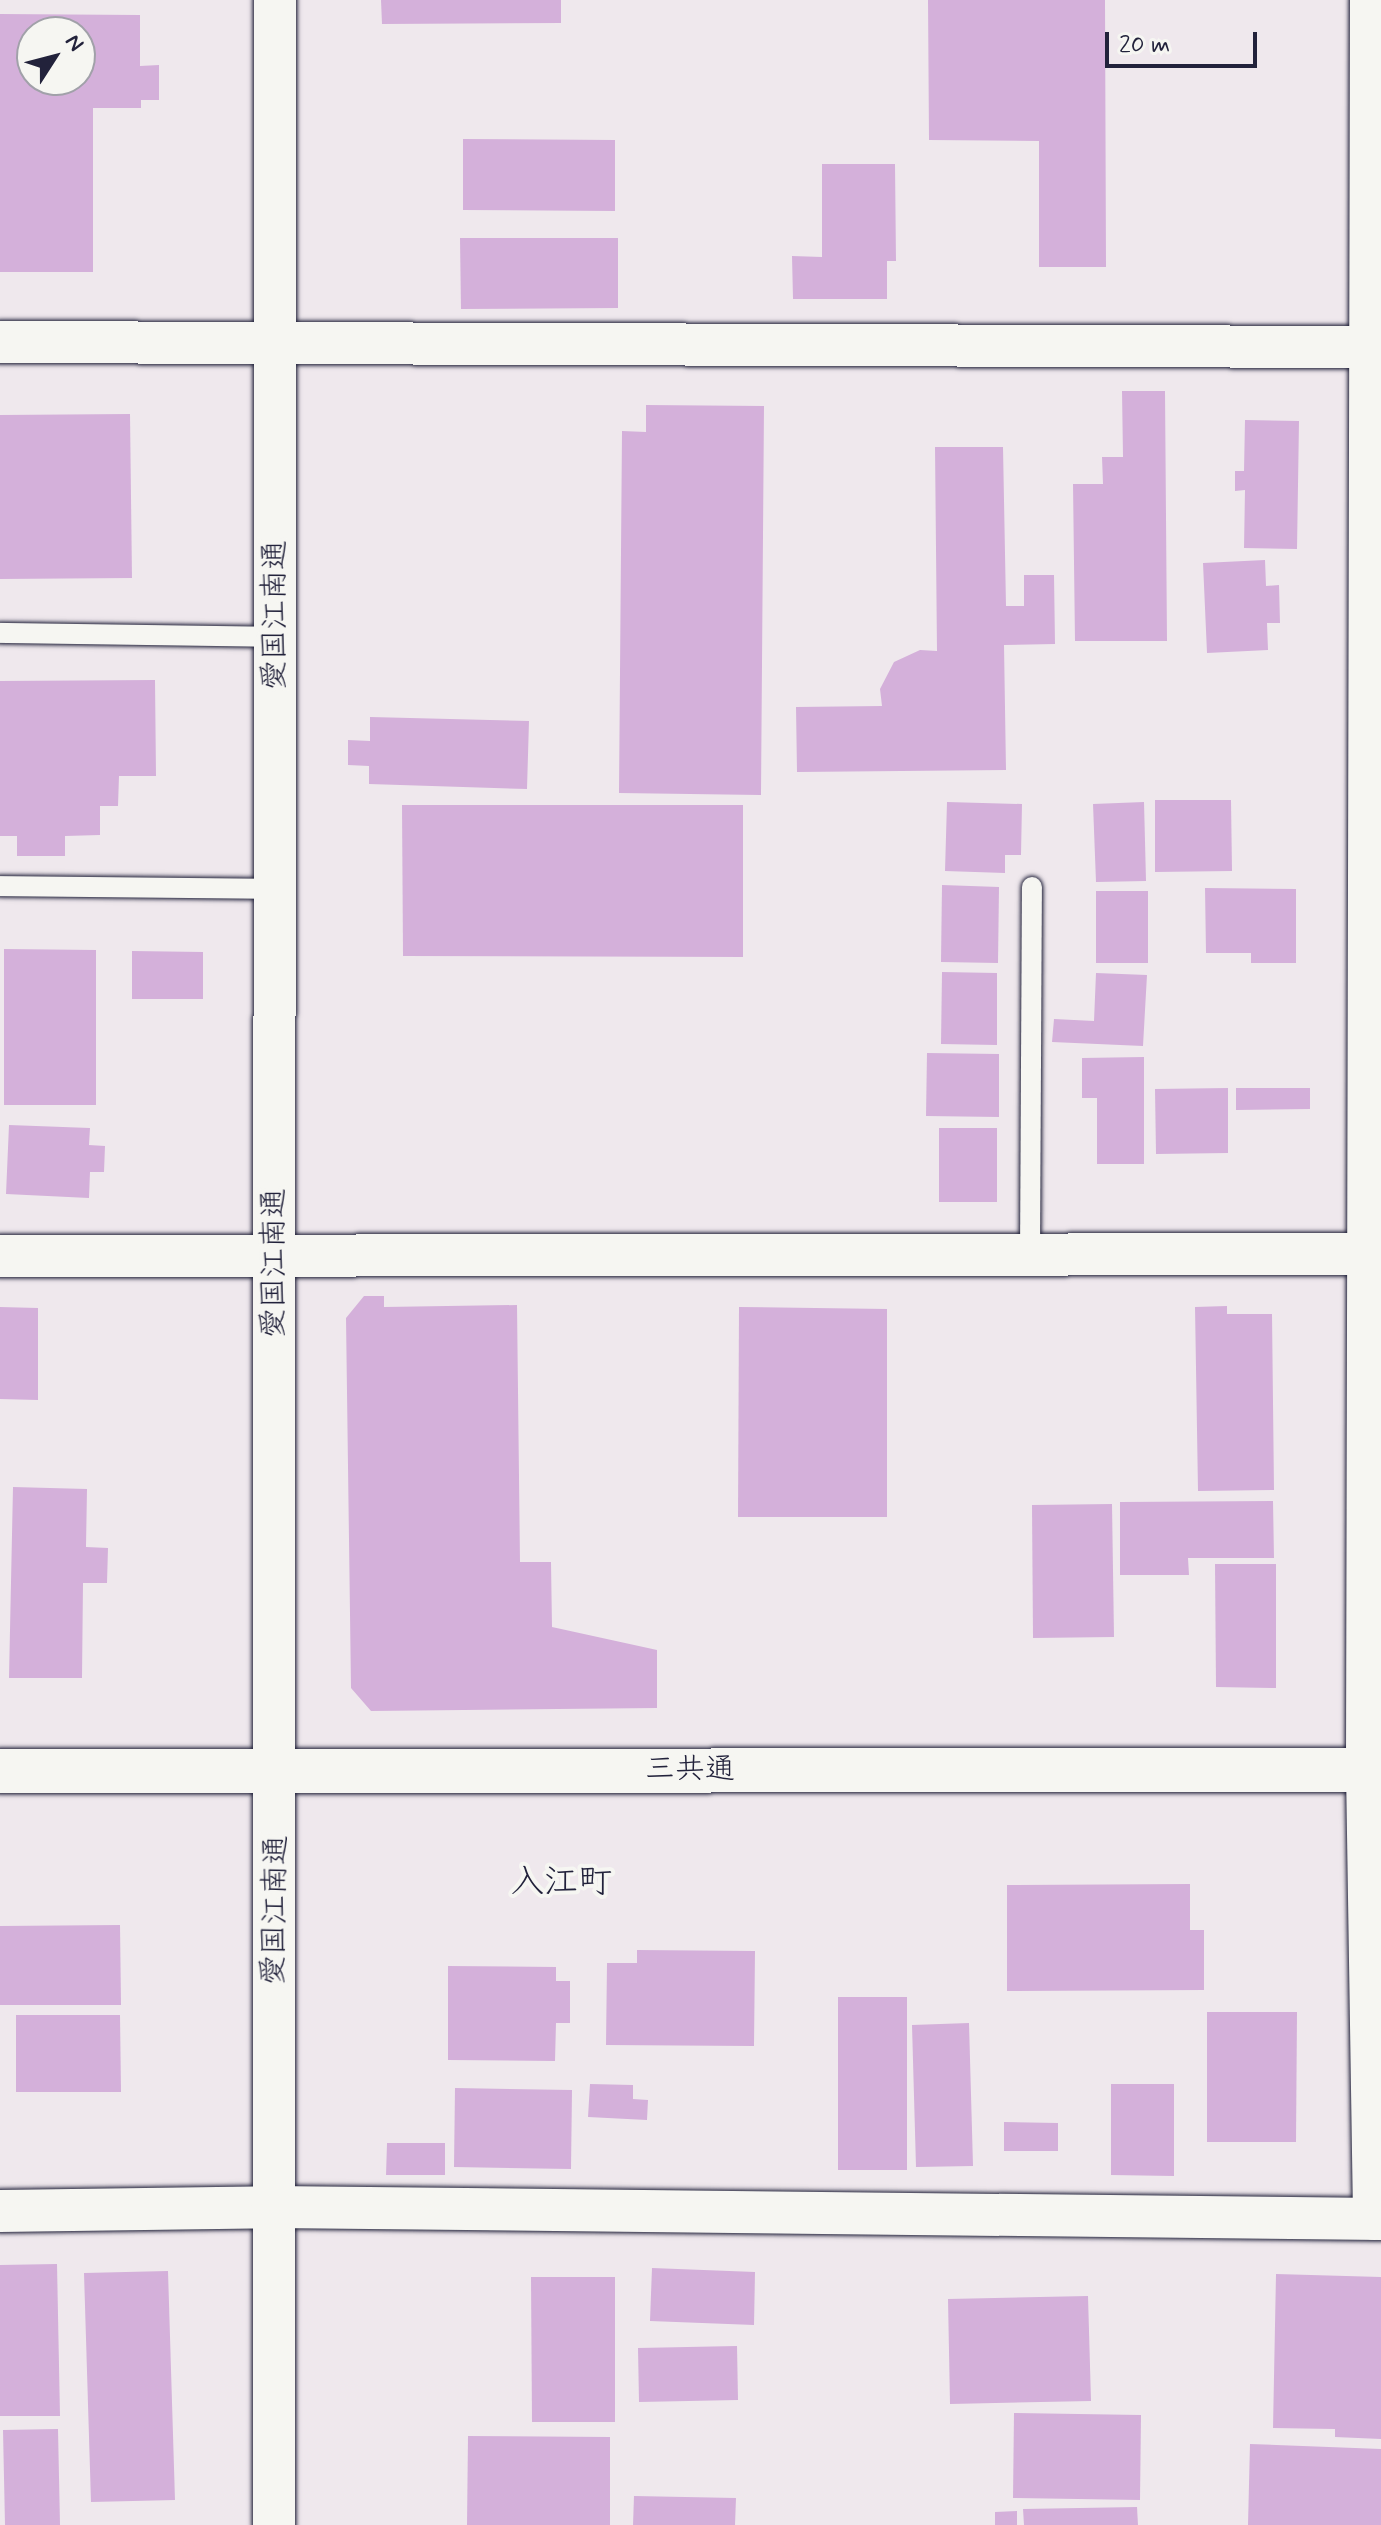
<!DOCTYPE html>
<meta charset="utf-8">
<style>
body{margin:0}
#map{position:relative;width:1381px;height:2525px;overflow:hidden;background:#efe8ed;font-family:Mynerve,"Klee One",sans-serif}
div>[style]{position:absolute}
.building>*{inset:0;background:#d4b0da}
.roads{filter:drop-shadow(0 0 2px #22223b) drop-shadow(0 0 2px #22223b)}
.lane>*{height:20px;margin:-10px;padding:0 10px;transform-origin:10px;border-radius:10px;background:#f6f6f2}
.street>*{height:42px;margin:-21px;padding:0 21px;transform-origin:21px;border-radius:21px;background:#f6f6f2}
.secondary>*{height:44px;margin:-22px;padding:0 22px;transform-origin:22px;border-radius:22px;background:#f6f6f2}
span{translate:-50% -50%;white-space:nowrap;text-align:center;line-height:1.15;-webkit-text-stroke:8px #f6f6f2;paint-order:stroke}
.street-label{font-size:30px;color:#22223b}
.quarter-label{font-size:34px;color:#22223b}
.north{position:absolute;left:16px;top:16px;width:80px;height:80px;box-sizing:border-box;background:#f6f6f2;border:2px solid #a1a1a9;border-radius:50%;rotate:54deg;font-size:22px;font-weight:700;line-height:32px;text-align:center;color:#22223b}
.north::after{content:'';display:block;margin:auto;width:28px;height:36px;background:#22223b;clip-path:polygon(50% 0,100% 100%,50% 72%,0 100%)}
.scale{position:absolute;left:1105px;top:32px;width:152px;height:36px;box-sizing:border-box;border:4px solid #22223b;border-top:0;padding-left:10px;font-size:24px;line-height:28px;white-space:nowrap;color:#22223b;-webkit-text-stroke:6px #f6f6f2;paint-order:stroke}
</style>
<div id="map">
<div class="building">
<div style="clip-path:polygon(381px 0,561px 0,561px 23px,382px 24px)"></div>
<div style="clip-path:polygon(928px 0,1105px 0,1106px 267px,1039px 267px,1039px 141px,929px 140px)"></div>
<div style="clip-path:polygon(evenodd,0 14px,140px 15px,140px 66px,159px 65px,159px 100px,141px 100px,141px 108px,93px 108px,93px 272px,0 272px,0 14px,32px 32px,80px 32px,80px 80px,32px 80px,32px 32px)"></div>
<div style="clip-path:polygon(463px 139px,615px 140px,615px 211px,463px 210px)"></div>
<div style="clip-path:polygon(822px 164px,895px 164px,896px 261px,887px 261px,887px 299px,793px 299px,792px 256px,822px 257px)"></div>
<div style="clip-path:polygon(460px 238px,618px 238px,618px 308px,461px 309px)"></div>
<div style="clip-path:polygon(1122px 391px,1165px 391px,1167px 641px,1075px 641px,1073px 484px,1103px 484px,1102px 457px,1123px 457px)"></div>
<div style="clip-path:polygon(646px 405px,764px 406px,761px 795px,619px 793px,622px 431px,646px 432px)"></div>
<div style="clip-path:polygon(130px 414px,132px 578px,0 579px,0 415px)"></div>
<div style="clip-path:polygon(1245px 420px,1299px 421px,1297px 549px,1244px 548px,1245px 490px,1235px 491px,1235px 471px,1244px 471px)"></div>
<div style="clip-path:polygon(935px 447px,1003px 447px,1006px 606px,1024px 606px,1024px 575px,1054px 575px,1055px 644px,1004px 645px,1006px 770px,797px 772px,796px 707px,882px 706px,880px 689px,894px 662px,920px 650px,937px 651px)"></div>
<div style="clip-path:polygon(1265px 560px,1266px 586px,1279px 585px,1280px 623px,1267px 623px,1268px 650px,1207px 653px,1203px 563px)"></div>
<div style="clip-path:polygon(155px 680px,156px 776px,119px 776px,118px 806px,100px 806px,100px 835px,65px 836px,65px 856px,17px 856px,17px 836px,0 836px,0 681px)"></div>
<div style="clip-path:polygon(370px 717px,529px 721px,527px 789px,369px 784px,369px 766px,348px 765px,348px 740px,370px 741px)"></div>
<div style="clip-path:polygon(1155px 800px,1231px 800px,1232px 871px,1155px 872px)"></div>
<div style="clip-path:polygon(947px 802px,1022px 804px,1021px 855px,1005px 855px,1005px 873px,945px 871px)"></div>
<div style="clip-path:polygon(1144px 802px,1146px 881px,1096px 882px,1093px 804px)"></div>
<div style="clip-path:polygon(402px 805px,743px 805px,743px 957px,403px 956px)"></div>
<div style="clip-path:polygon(942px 885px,999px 887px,998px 963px,941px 962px)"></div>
<div style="clip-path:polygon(1205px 888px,1296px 889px,1296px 963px,1251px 963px,1251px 953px,1206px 953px)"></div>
<div style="clip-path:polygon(1096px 891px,1148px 891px,1148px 963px,1096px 963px)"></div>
<div style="clip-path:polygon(4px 949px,96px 950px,96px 1105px,4px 1105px)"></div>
<div style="clip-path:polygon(132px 951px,203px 952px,203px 999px,132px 999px)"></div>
<div style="clip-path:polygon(942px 972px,997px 973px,997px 1045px,941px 1044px)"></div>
<div style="clip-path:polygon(1096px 973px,1147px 975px,1143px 1046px,1052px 1042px,1054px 1019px,1094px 1021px)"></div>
<div style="clip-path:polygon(927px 1053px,999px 1054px,999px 1117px,926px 1116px)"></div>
<div style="clip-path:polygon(1144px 1057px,1144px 1164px,1097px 1164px,1097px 1098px,1082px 1098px,1082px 1058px)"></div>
<div style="clip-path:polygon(1228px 1088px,1228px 1153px,1156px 1154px,1155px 1089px)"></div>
<div style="clip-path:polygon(1236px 1088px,1310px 1088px,1310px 1109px,1236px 1110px)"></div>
<div style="clip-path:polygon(9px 1125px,90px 1128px,89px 1145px,105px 1146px,104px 1172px,90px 1172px,89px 1198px,6px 1194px)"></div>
<div style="clip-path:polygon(939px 1128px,997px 1128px,997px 1202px,939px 1202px)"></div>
<div style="clip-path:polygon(364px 1296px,384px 1296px,384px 1307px,517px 1305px,520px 1562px,551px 1562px,552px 1627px,657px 1650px,657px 1708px,371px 1711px,351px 1688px,346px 1318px)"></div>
<div style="clip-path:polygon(1227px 1306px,1227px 1314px,1272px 1314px,1274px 1490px,1198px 1491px,1195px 1307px)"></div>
<div style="clip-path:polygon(0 1307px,38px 1308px,38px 1400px,0 1399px)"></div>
<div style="clip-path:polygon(739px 1307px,887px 1309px,887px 1517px,738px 1517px)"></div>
<div style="clip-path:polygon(13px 1487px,87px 1489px,86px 1547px,108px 1548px,107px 1583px,83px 1583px,82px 1678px,9px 1678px)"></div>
<div style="clip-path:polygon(1273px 1501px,1274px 1558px,1188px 1558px,1189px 1575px,1120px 1575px,1120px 1502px)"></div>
<div style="clip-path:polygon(1112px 1504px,1114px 1637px,1033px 1638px,1032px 1505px)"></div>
<div style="clip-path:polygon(1215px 1564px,1276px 1564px,1276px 1688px,1216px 1687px)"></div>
<div style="clip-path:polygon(1190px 1884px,1190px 1930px,1204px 1930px,1204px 1990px,1007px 1991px,1007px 1885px)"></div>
<div style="clip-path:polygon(120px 1925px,121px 2005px,0 2005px,0 1926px)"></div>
<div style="clip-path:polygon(637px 1950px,755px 1951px,754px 2046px,606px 2045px,607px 1963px,637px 1963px)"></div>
<div style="clip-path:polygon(448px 1966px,556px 1967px,556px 1981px,570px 1981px,570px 2023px,556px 2023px,555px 2061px,448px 2060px)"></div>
<div style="clip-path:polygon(838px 1997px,907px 1997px,907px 2170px,838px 2170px)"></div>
<div style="clip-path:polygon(1207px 2012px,1297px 2012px,1296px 2142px,1207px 2142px)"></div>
<div style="clip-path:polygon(16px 2015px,120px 2015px,121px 2092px,16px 2092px)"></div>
<div style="clip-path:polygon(969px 2023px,973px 2166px,916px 2167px,912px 2025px)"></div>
<div style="clip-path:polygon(590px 2084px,633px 2085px,633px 2099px,648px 2100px,647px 2120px,588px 2117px)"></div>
<div style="clip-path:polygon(1111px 2084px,1174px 2084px,1174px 2176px,1111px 2175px)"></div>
<div style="clip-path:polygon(455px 2088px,572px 2090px,571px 2169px,454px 2167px)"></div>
<div style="clip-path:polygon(1004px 2122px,1058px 2123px,1058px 2151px,1004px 2151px)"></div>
<div style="clip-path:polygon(387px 2143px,445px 2143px,445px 2175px,386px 2175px)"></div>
<div style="clip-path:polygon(57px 2264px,60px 2416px,0 2416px,0 2265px)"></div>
<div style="clip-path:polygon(652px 2268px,755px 2272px,754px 2325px,650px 2321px)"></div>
<div style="clip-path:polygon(168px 2271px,175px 2500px,91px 2502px,84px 2273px)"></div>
<div style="clip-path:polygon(1276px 2274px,1381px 2277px,1381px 2439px,1335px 2437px,1335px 2429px,1273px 2428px)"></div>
<div style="clip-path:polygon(531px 2277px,615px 2277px,615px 2422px,532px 2422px)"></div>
<div style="clip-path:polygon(1088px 2296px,1091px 2401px,950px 2404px,948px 2299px)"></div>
<div style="clip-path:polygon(737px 2346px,738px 2400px,639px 2402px,638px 2348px)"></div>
<div style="clip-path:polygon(1014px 2413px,1141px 2415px,1140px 2500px,1013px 2498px)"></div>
<div style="clip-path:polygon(58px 2429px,60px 2525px,5px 2525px,3px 2430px)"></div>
<div style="clip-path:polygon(468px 2436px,610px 2437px,610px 2525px,467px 2525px)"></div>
<div style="clip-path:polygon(1250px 2444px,1381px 2449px,1381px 2525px,1248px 2525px)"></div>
<div style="clip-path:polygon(634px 2496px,736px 2498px,735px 2525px,633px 2525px)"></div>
<div style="clip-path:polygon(1137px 2507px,1138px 2525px,1024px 2525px,1023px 2509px)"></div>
<div style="clip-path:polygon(1017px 2511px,1017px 2525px,995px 2525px,995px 2512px)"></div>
</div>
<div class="roads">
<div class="lane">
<div style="left:0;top:633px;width:276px;rotate:0.8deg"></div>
<div style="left:0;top:886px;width:278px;rotate:0.6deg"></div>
<div style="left:1030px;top:1254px;width:367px;rotate:-89.7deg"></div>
</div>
<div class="street">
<div style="left:1371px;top:0;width:1770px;rotate:90.13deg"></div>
<div style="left:1367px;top:1770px;width:449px;rotate:89.1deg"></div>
<div style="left:0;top:342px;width:1381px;rotate:0.21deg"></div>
<div style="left:0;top:1256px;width:1381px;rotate:-0.08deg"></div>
<div style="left:0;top:2211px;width:272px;rotate:-0.8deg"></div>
<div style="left:272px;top:2207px;width:1109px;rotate:0.62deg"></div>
<div style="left:274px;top:2525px;width:2525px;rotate:-89.98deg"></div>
</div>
<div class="secondary">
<div style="left:0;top:1771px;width:1381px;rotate:-0.04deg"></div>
</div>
</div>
<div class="street-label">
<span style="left:276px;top:615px;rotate:-90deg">愛国江南通</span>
<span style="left:275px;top:1263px;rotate:-90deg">愛国江南通</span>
<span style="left:690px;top:1770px">三共通</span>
<span style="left:276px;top:1910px;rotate:-89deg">愛国江南通</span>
</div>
<div class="quarter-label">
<span style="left:561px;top:1883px">入江町</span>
</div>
<div class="north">N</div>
<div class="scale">20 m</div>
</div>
